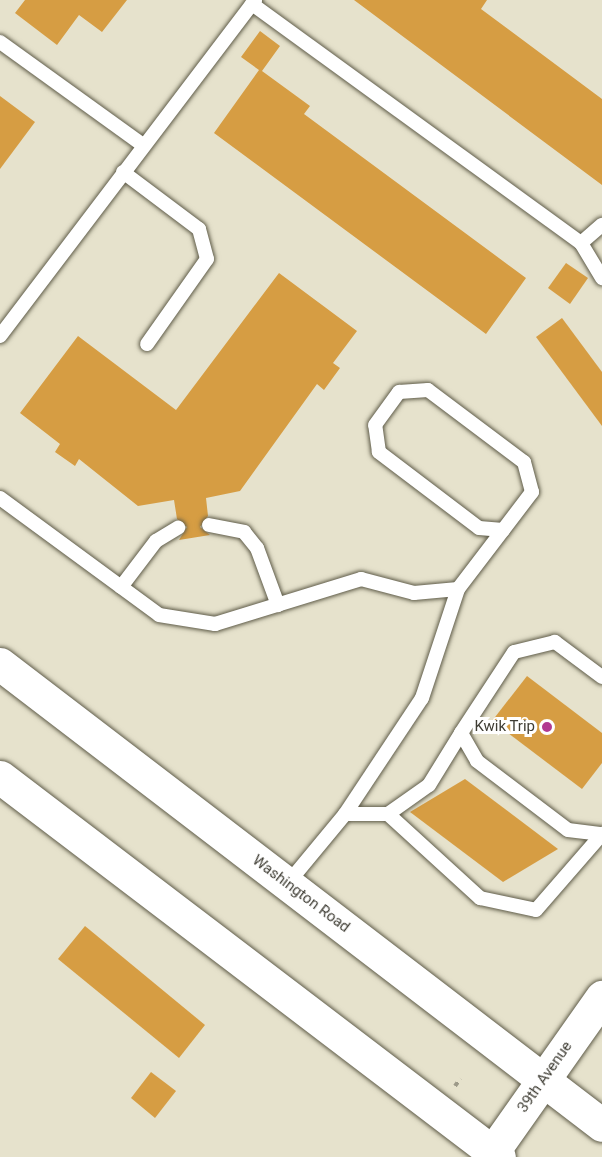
<!DOCTYPE html>
<style>
body{margin:0}
#map{position:relative;width:602px;height:1157px;overflow:hidden;background:#e6e2cc;font-family:Roboto,sans-serif}
div>[style]{position:absolute}
.building>*{inset:0;background:#d69d43}
.path>*{height:4px;margin-top:-2px;transform-origin:0;background:repeating-linear-gradient(90deg,#9d9a89 0 4.5px,transparent 0 9px)}
.roads{filter:drop-shadow(0 0 2px #5f5c49) drop-shadow(0 0 2px #5f5c49)}
.lane>*{height:14px;margin:-7px;padding:0 7px;transform-origin:7px;border-radius:7px;background:#fff}
.secondary>*{height:33px;margin:-16.5px;padding:0 16.5px;transform-origin:16.5px;border-radius:16.5px;background:#fff}
.primary>*{height:33px;margin:-16.5px;padding:0 16.5px;transform-origin:16.5px;border-radius:16.5px;background:#fff}
.dots>*{width:16px;height:16px;translate:-50% -50%;box-sizing:border-box;border:3px solid #fff;border-radius:50%}
span{translate:-50% -50%;white-space:nowrap;text-align:center;line-height:1.15;-webkit-text-stroke:6px #fff;paint-order:stroke}
.poi-label{font-size:15px;color:#3e3c33}
.right{translate:-100% -50%;text-align:right}
.street-label{font-size:15px;color:#3e3c33}
</style>
<div id="map">
<div class="building">
<div style="clip-path:polygon(25px 0,127px 0,102px 32px,79px 15px,57px 45px,15px 13px)"></div>
<div style="clip-path:polygon(354px 0,487px 0,481px 9px,602px 99px,602px 185px)"></div>
<div style="clip-path:polygon(260px 31px,280px 46px,262px 71px,310px 106px,304px 114px,526px 278px,486px 334px,214px 133px,259px 70px,241px 57px)"></div>
<div style="clip-path:polygon(0 96px,35px 122px,0 169px)"></div>
<div style="clip-path:polygon(566px 263px,588px 278px,570px 304px,548px 288px)"></div>
<div style="clip-path:polygon(279px 273px,357px 331px,333px 363px,340px 368px,324px 390px,317px 384px,240px 491px,206px 498px,208px 516px,200px 527px,210px 535px,179px 540px,187px 527px,177px 519px,174px 500px,138px 506px,79px 459px,75px 466px,55px 452px,60px 444px,20px 413px,78px 336px,176px 410px)"></div>
<div style="clip-path:polygon(562px 318px,602px 372px,602px 426px,536px 337px)"></div>
<div style="clip-path:polygon(527px 676px,602px 733px,602px 763px,582px 789px,492px 721px)"></div>
<div style="clip-path:polygon(465px 779px,558px 849px,503px 882px,410px 812px)"></div>
<div style="clip-path:polygon(85px 926px,205px 1025px,179px 1058px,58px 959px)"></div>
<div style="clip-path:polygon(151px 1072px,176px 1091px,155px 1118px,131px 1098px)"></div>
</div>
<div class="path">
<div style="left:455px;top:1086px;width:9px;rotate:-54deg"></div>
</div>
<div class="roads">
<div class="lane">
<div style="left:252px;top:4px;width:407px;rotate:36deg"></div>
<div style="left:581px;top:243px;width:41px;rotate:59deg"></div>
<div style="left:0;top:42px;width:176px;rotate:35.8deg"></div>
<div style="left:123px;top:172px;width:95px;rotate:36.9deg"></div>
<div style="left:199px;top:229px;width:31px;rotate:75deg"></div>
<div style="left:207px;top:259px;width:104px;rotate:125.2deg"></div>
<div style="left:581px;top:243px;width:28px;rotate:-41deg"></div>
<div style="left:0;top:336px;width:422px;rotate:-52.8deg"></div>
<div style="left:0;top:498px;width:197px;rotate:36.3deg"></div>
<div style="left:159px;top:615px;width:57px;rotate:9.1deg"></div>
<div style="left:215px;top:624px;width:153px;rotate:-17.1deg"></div>
<div style="left:361px;top:579px;width:55px;rotate:14.8deg"></div>
<div style="left:414px;top:593px;width:44px;rotate:-5.2deg"></div>
<div style="left:209px;top:525px;width:36px;rotate:11deg"></div>
<div style="left:244px;top:532px;width:21px;rotate:51deg"></div>
<div style="left:257px;top:548px;width:61px;rotate:69.8deg"></div>
<div style="left:121px;top:587px;width:58px;rotate:-52.7deg"></div>
<div style="left:156px;top:541px;width:26px;rotate:-31deg"></div>
<div style="left:602px;top:677px;width:59px;rotate:-143.3deg"></div>
<div style="left:555px;top:642px;width:42px;rotate:166.3deg"></div>
<div style="left:514px;top:652px;width:97px;rotate:123.2deg"></div>
<div style="left:461px;top:733px;width:32px;rotate:60deg"></div>
<div style="left:477px;top:761px;width:114px;rotate:37.2deg"></div>
<div style="left:568px;top:830px;width:34px;rotate:7deg"></div>
<div style="left:345px;top:814px;width:139px;rotate:-56.4deg"></div>
<div style="left:422px;top:698px;width:115px;rotate:-71.7deg"></div>
<div style="left:458px;top:589px;width:74px;rotate:-52.7deg"></div>
<div style="left:503px;top:530px;width:24px;rotate:-175deg"></div>
<div style="left:479px;top:528px;width:126px;rotate:-142.8deg"></div>
<div style="left:379px;top:452px;width:27px;rotate:-98deg"></div>
<div style="left:375px;top:425px;width:41px;rotate:-54deg"></div>
<div style="left:399px;top:392px;width:29px;rotate:-4deg"></div>
<div style="left:428px;top:390px;width:120px;rotate:36.9deg"></div>
<div style="left:524px;top:462px;width:31px;rotate:75deg"></div>
<div style="left:532px;top:492px;width:48px;rotate:127.3deg"></div>
<div style="left:388px;top:814px;width:125px;rotate:42.4deg"></div>
<div style="left:480px;top:898px;width:57px;rotate:12.1deg"></div>
<div style="left:536px;top:910px;width:101px;rotate:-49deg"></div>
<div style="left:288px;top:883px;width:89px;rotate:-50.4deg"></div>
<div style="left:345px;top:814px;width:43px"></div>
<div style="left:388px;top:814px;width:50px;rotate:-35.3deg"></div>
<div style="left:429px;top:785px;width:61px;rotate:-58.4deg"></div>
</div>
<div class="secondary">
<div style="left:489px;top:1157px;width:196px;rotate:-54.8deg"></div>
</div>
<div class="primary">
<div style="left:0;top:664px;width:758px;rotate:37.44deg"></div>
<div style="left:0;top:777px;width:627px;rotate:37.29deg"></div>
</div>
</div>
<div class="dots">
<div style="left:547px;top:727px;background:#b23a90"></div>
</div>
<div class="poi-label">
<span class="right" style="left:535px;top:727px">Kwik Trip</span>
</div>
<div class="street-label">
<span style="left:301px;top:894px;rotate:37deg">Washington Road</span>
<span style="left:545px;top:1077px;rotate:-55deg">39th Avenue</span>
</div>
</div>
